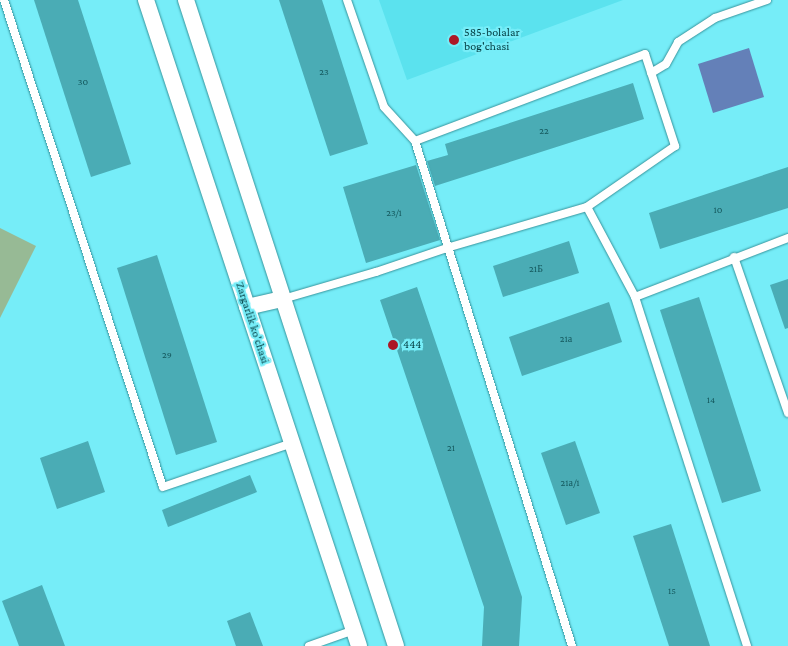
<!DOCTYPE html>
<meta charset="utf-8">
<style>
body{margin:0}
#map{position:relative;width:788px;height:646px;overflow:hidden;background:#76edf8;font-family:"Crimson Pro",serif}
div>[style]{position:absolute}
.built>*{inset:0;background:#5be2ee}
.green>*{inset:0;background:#97ba95}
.water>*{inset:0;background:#6480b8}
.building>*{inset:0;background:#4aacb5}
.roads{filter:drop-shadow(0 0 1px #37949c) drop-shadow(0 0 1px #37949c)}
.lane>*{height:8px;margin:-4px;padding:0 4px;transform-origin:4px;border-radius:4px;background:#fff}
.street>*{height:16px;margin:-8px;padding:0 8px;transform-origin:8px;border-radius:8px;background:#fff}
.dots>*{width:14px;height:14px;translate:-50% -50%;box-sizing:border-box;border:2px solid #76edf8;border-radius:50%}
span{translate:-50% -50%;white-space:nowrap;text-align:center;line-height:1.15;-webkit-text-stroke:4.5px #76edf8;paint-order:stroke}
.number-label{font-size:10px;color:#15595e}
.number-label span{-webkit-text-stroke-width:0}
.poi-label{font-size:12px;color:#033d41}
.left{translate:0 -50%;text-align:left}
.street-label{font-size:12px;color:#033d41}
</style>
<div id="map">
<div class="built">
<div style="clip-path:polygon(379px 0,623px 0,407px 80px)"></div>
</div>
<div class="green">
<div style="clip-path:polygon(0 228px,36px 246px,0 318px)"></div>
</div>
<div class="water">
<div style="clip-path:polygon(749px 48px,764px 97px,713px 113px,698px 64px)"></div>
</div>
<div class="building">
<div style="clip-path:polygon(34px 0,78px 0,131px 164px,91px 177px)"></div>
<div style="clip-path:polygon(279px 0,322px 0,368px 144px,330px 156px)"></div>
<div style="clip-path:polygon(633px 83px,644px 119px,435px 186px,427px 161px,448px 155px,445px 144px)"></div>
<div style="clip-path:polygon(416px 165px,440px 240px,366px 263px,343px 187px)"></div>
<div style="clip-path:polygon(788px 167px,788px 208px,660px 249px,649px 213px)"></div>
<div style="clip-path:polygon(569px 241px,579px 273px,503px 297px,493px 266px)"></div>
<div style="clip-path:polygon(157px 255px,217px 442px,176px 455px,117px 268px)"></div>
<div style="clip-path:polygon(788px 279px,788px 328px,785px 329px,770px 285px)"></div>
<div style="clip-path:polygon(417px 287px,522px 597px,519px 646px,482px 646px,484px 607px,380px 300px)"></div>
<div style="clip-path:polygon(699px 297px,761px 491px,722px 503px,660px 310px)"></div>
<div style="clip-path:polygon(609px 302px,622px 342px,522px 376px,509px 337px)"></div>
<div style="clip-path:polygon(88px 441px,105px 492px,57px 509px,40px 458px)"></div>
<div style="clip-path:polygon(575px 441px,600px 513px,566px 525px,541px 453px)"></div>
<div style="clip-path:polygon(250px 475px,257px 492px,168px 527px,162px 510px)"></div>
<div style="clip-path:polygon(671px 524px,710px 646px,669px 646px,633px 536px)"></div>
<div style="clip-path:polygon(42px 585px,65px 646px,19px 646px,2px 601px)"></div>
<div style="clip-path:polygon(250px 612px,263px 646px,236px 646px,227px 621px)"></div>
</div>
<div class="roads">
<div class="lane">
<div style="left:4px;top:0;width:512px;rotate:71.92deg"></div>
<div style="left:163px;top:487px;width:136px;rotate:-18.8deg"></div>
<div style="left:347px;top:0;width:113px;rotate:70.9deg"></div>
<div style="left:384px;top:107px;width:46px;rotate:47.6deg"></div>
<div style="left:415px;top:141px;width:246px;rotate:-20.7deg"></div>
<div style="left:645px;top:54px;width:97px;rotate:71.9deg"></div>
<div style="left:675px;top:146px;width:107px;rotate:145.3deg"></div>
<div style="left:651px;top:73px;width:17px;rotate:-31deg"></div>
<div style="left:666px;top:64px;width:25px;rotate:-61deg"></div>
<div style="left:678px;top:42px;width:44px;rotate:-33deg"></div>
<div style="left:715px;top:18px;width:55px;rotate:-19.1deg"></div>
<div style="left:415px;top:141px;width:529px;rotate:72.73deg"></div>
<div style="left:734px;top:257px;width:165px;rotate:70.9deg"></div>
<div style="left:635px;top:297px;width:367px;rotate:72.2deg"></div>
<div style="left:283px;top:299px;width:97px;rotate:-16.2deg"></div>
<div style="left:376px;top:272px;width:78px;rotate:-18.7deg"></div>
<div style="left:450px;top:247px;width:143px;rotate:-16.3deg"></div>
<div style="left:587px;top:207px;width:102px;rotate:61.9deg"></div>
<div style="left:635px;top:297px;width:164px;rotate:-21.1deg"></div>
<div style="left:309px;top:646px;width:48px;rotate:-19.6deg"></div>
</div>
<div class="street">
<div style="left:146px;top:0;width:680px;rotate:71.75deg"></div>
<div style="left:186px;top:0;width:679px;rotate:71.99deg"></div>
<div style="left:247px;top:307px;width:37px;rotate:-13deg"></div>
</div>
</div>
<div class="dots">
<div style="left:454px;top:40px;background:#ac1726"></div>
<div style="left:393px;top:345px;background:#ac1726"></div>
</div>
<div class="number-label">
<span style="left:324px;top:72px">23</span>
<span style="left:83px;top:82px">30</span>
<span style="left:544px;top:131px">22</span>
<span style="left:718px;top:210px">10</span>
<span style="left:394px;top:213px">23/1</span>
<span style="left:536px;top:269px">21Б</span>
<span style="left:566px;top:339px">21а</span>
<span style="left:167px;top:355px">29</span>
<span style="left:711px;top:400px">14</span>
<span style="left:451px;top:448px">21</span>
<span style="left:570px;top:483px">21а/1</span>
<span style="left:672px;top:591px">15</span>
</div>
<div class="poi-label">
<span class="left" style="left:464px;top:40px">585-bolalar<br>bog'chasi</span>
<span class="left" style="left:403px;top:345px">444</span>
</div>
<div class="street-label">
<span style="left:252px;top:323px;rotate:72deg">Zargarlik ko'chasi</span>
</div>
</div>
